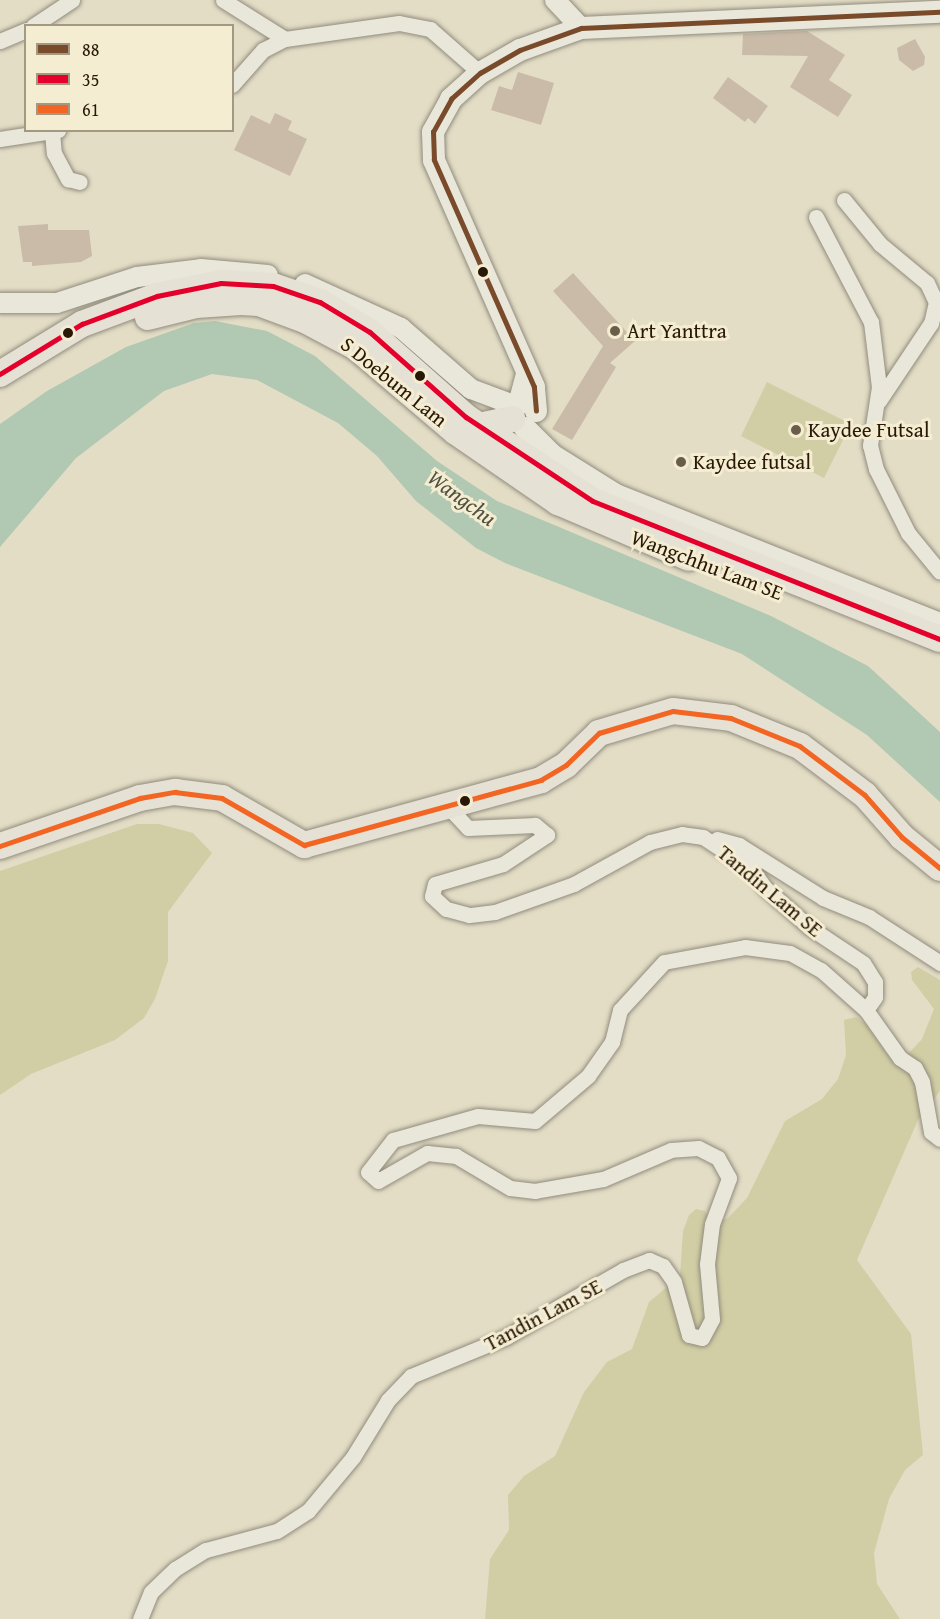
<!DOCTYPE html>
<style>
body{margin:0}
#map{position:relative;width:940px;height:1619px;overflow:hidden;background:#e3ddc6;font-family:"Gentium Book Plus",serif}
div>[style]{position:absolute}
.green>*{inset:0;background:#d1cea5}
.water>*{inset:0;background:#b1c8b2}
.building>*{inset:0;background:#cabba9}
.roads{filter:drop-shadow(0 0 2px #918c7d) drop-shadow(0 0 2px #918c7d)}
.minor>*{height:15px;margin:-7.5px;padding:0 7.5px;transform-origin:7.5px;border-radius:7.5px;background:#e9e6da}
.tertiary>*{height:20px;margin:-10px;padding:0 10px;transform-origin:10px;border-radius:10px;background:#e9e6da}
.secondary>*{height:22px;margin:-11px;padding:0 11px;transform-origin:11px;border-radius:11px;background:#e9e6da}
.primary>*{height:26px;margin:-13px;padding:0 13px;transform-origin:13px;border-radius:13px;background:#e5e1d4}
.trunk>*{height:26px;margin:-13px;padding:0 13px;transform-origin:13px;border-radius:13px;background:#e5e1d4}
.bus-1>*{height:4.5px;margin:-2.25px;padding:0 2.25px;transform-origin:2.25px;border-radius:2.25px;background:#7a4b2a}
.bus-2>*{height:4.5px;margin:-2.25px;padding:0 2.25px;transform-origin:2.25px;border-radius:2.25px;background:#e4002b}
.bus-3>*{height:4.5px;margin:-2.25px;padding:0 2.25px;transform-origin:2.25px;border-radius:2.25px;background:#f26522}
.dots>*{width:16px;height:16px;translate:-50% -50%;box-sizing:border-box;border:3px solid #f5edd2;border-radius:50%}
span{translate:-50% -50%;white-space:nowrap;text-align:center;line-height:1.15;-webkit-text-stroke:6px #f5edd2;paint-order:stroke}
.poi-label{font-size:21px;color:#291807}
.left{translate:0 -50%;text-align:left}
.street-label{font-size:21px;color:#291807}
.water-label{font-size:22px;color:#515240;font-style:italic}
.legend{position:absolute;left:24px;top:24px;width:210px;height:108px;box-sizing:border-box;background:#f5edd2;border:2px solid #a39881;margin:0;padding:8px 10px;list-style:none;font-size:18px;color:#291807}
.legend li{display:flex;align-items:center;gap:12px;height:30px}
.legend b{width:30px;border:2px solid #a39881}
</style>
<div id="map">
<div class="green">
<div style="clip-path:polygon(767px 382px,851px 424px,824px 478px,741px 436px)"></div>
<div style="clip-path:polygon(137px 824px,159px 824px,193px 833px,212px 853px,168px 912px,168px 961px,155px 999px,144px 1018px,115px 1040px,31px 1074px,0 1095px,0 871px)"></div>
<div style="clip-path:polygon(918px 967px,940px 980px,940px 1091px,918px 1120px,857px 1260px,911px 1334px,923px 1455px,905px 1470px,889px 1499px,874px 1553px,877px 1584px,900px 1619px,485px 1619px,490px 1559px,509px 1530px,508px 1495px,524px 1476px,555px 1456px,584px 1392px,607px 1362px,632px 1349px,649px 1302px,680px 1276px,683px 1231px,689px 1215px,696px 1209px,705px 1211px,713px 1224px,728px 1218px,747px 1198px,785px 1121px,822px 1099px,838px 1079px,846px 1055px,844px 1020px,856px 1017px,866px 1024px,890px 1058px,908px 1054px,922px 1039px,934px 1009px,912px 980px,911px 972px)"></div>
</div>
<div class="water">
<div style="clip-path:polygon(215px 321px,267px 331px,315px 356px,437px 461px,497px 501px,771px 616px,868px 666px,940px 732px,940px 802px,867px 735px,742px 654px,505px 563px,476px 548px,416px 501px,377px 456px,338px 423px,257px 380px,212px 374px,164px 391px,76px 458px,0 547px,0 424px,47px 391px,126px 347px,194px 323px)"></div>
</div>
<div class="building">
<div style="clip-path:polygon(807px 31px,845px 55px,829px 80px,852px 95px,838px 117px,790px 87px,808px 56px,742px 55px,743px 34px)"></div>
<div style="clip-path:polygon(915px 39px,925px 57px,924px 65px,913px 71px,899px 60px,897px 48px)"></div>
<div style="clip-path:polygon(518px 72px,554px 83px,541px 125px,491px 110px,499px 86px,512px 90px)"></div>
<div style="clip-path:polygon(728px 77px,768px 106px,755px 124px,748px 118px,745px 122px,713px 98px)"></div>
<div style="clip-path:polygon(275px 113px,292px 121px,288px 130px,307px 139px,290px 176px,234px 150px,251px 115px,270px 124px)"></div>
<div style="clip-path:polygon(48px 224px,48px 230px,89px 230px,92px 256px,81px 262px,32px 266px,32px 262px,23px 262px,18px 226px)"></div>
<div style="clip-path:polygon(573px 273px,635px 341px,610px 363px,616px 367px,572px 440px,552px 429px,603px 346px,553px 291px)"></div>
</div>
<div class="roads">
<div class="minor">
<div style="left:223px;top:0;width:73px;rotate:32.2deg"></div>
<div style="left:285px;top:39px;width:115px;rotate:-8deg"></div>
<div style="left:399px;top:23px;width:32px;rotate:11deg"></div>
<div style="left:430px;top:29px;width:67px;rotate:41.3deg"></div>
<div style="left:33px;top:26px;width:47px;rotate:-33.7deg"></div>
<div style="left:0;top:41px;width:28px;rotate:-23deg"></div>
<div style="left:232px;top:85px;width:47px;rotate:-48.5deg"></div>
<div style="left:263px;top:50px;width:25px;rotate:-27deg"></div>
<div style="left:52px;top:132px;width:21px;rotate:85deg"></div>
<div style="left:54px;top:153px;width:30px;rotate:62deg"></div>
<div style="left:68px;top:179px;width:12px;rotate:14deg"></div>
<div style="left:0;top:139px;width:59px;rotate:-8.8deg"></div>
<div style="left:844px;top:200px;width:57px;rotate:50.7deg"></div>
<div style="left:880px;top:244px;width:61px;rotate:39.7deg"></div>
<div style="left:927px;top:283px;width:21px;rotate:65deg"></div>
<div style="left:936px;top:302px;width:22px;rotate:103deg"></div>
<div style="left:931px;top:323px;width:94px;rotate:123.7deg"></div>
<div style="left:816px;top:217px;width:119px;rotate:62.4deg"></div>
<div style="left:871px;top:322px;width:65px;rotate:83deg"></div>
<div style="left:879px;top:387px;width:59px;rotate:98.8deg"></div>
<div style="left:870px;top:445px;width:25px;rotate:76deg"></div>
<div style="left:876px;top:469px;width:72px;rotate:63.4deg"></div>
<div style="left:908px;top:533px;width:50px;rotate:50.6deg"></div>
<div style="left:717px;top:839px;width:23px;rotate:15deg"></div>
<div style="left:739px;top:845px;width:99px;rotate:32.2deg"></div>
<div style="left:823px;top:898px;width:50px;rotate:22.4deg"></div>
<div style="left:869px;top:917px;width:85px;rotate:32.9deg"></div>
<div style="left:866px;top:1010px;width:59px;rotate:54.7deg"></div>
<div style="left:900px;top:1058px;width:18px;rotate:34deg"></div>
<div style="left:915px;top:1068px;width:16px;rotate:63deg"></div>
<div style="left:922px;top:1082px;width:51px;rotate:79.8deg"></div>
<div style="left:931px;top:1132px;width:11px;rotate:38deg"></div>
<div style="left:140px;top:1619px;width:29px;rotate:-68deg"></div>
<div style="left:151px;top:1592px;width:33px;rotate:-44deg"></div>
<div style="left:175px;top:1569px;width:36px;rotate:-32deg"></div>
<div style="left:206px;top:1550px;width:73px;rotate:-15deg"></div>
<div style="left:277px;top:1531px;width:37px;rotate:-33deg"></div>
<div style="left:308px;top:1511px;width:70px;rotate:-50.2deg"></div>
<div style="left:353px;top:1457px;width:67px;rotate:-58.4deg"></div>
<div style="left:388px;top:1400px;width:33px;rotate:-46deg"></div>
<div style="left:411px;top:1376px;width:103px;rotate:-22.3deg"></div>
<div style="left:506px;top:1337px;width:135px;rotate:-29.8deg"></div>
<div style="left:623px;top:1270px;width:28px;rotate:-21deg"></div>
<div style="left:649px;top:1260px;width:15px;rotate:23deg"></div>
<div style="left:663px;top:1266px;width:19px;rotate:55deg"></div>
<div style="left:674px;top:1282px;width:55px;rotate:74.2deg"></div>
<div style="left:689px;top:1335px;width:13px;rotate:13deg"></div>
<div style="left:702px;top:1338px;width:21px;rotate:-62deg"></div>
<div style="left:712px;top:1319px;width:55px;rotate:-95.2deg"></div>
<div style="left:707px;top:1264px;width:40px;rotate:-82.9deg"></div>
<div style="left:712px;top:1224px;width:49px;rotate:-69.7deg"></div>
<div style="left:729px;top:1178px;width:23px;rotate:-119deg"></div>
<div style="left:718px;top:1158px;width:22px;rotate:-153deg"></div>
<div style="left:698px;top:1148px;width:27px;rotate:176deg"></div>
<div style="left:671px;top:1150px;width:74px;rotate:156.9deg"></div>
<div style="left:603px;top:1179px;width:69px;rotate:170deg"></div>
<div style="left:535px;top:1191px;width:25px;rotate:-173deg"></div>
<div style="left:510px;top:1188px;width:63px;rotate:-149.3deg"></div>
<div style="left:456px;top:1156px;width:29px;rotate:-174deg"></div>
<div style="left:427px;top:1153px;width:56px;rotate:150.3deg"></div>
<div style="left:378px;top:1181px;width:13px;rotate:-138deg"></div>
<div style="left:368px;top:1172px;width:41px;rotate:-52deg"></div>
<div style="left:393px;top:1140px;width:88px;rotate:-15.8deg"></div>
<div style="left:478px;top:1116px;width:57px;rotate:5deg"></div>
<div style="left:535px;top:1121px;width:70px;rotate:-40.3deg"></div>
<div style="left:588px;top:1076px;width:42px;rotate:-54.8deg"></div>
<div style="left:612px;top:1042px;width:33px;rotate:-76deg"></div>
<div style="left:620px;top:1010px;width:65px;rotate:-47.5deg"></div>
<div style="left:664px;top:962px;width:82px;rotate:-10.5deg"></div>
<div style="left:745px;top:947px;width:45px;rotate:7.6deg"></div>
<div style="left:790px;top:953px;width:35px;rotate:29deg"></div>
<div style="left:821px;top:970px;width:60px;rotate:41.6deg"></div>
<div style="left:866px;top:1010px;width:16px;rotate:-55deg"></div>
<div style="left:875px;top:997px;width:15px;rotate:-90deg"></div>
<div style="left:875px;top:982px;width:22px;rotate:-122deg"></div>
<div style="left:863px;top:963px;width:65px;rotate:-146.3deg"></div>
<div style="left:809px;top:927px;width:57px;rotate:-138.5deg"></div>
<div style="left:766px;top:889px;width:26px;rotate:-127deg"></div>
<div style="left:750px;top:868px;width:56px;rotate:-146.6deg"></div>
<div style="left:703px;top:837px;width:21px;rotate:-172deg"></div>
<div style="left:682px;top:834px;width:33px;rotate:166deg"></div>
<div style="left:650px;top:842px;width:87px;rotate:151.1deg"></div>
<div style="left:574px;top:884px;width:84px;rotate:160.5deg"></div>
<div style="left:495px;top:912px;width:26px;rotate:173deg"></div>
<div style="left:469px;top:915px;width:24px;rotate:-165deg"></div>
<div style="left:446px;top:909px;width:19px;rotate:-137deg"></div>
<div style="left:432px;top:896px;width:12px;rotate:-76deg"></div>
<div style="left:435px;top:884px;width:71px;rotate:-16.4deg"></div>
<div style="left:503px;top:864px;width:53px;rotate:-33.4deg"></div>
<div style="left:547px;top:835px;width:16px;rotate:-140deg"></div>
<div style="left:535px;top:825px;width:67px;rotate:177.4deg"></div>
<div style="left:468px;top:828px;width:34px;rotate:-133deg"></div>
</div>
<div class="tertiary">
<div style="left:555px;top:0;width:38px;rotate:47deg"></div>
<div style="left:305px;top:284px;width:106px;rotate:24.6deg"></div>
<div style="left:401px;top:328px;width:93px;rotate:41.1deg"></div>
<div style="left:471px;top:389px;width:48px;rotate:20.7deg"></div>
<div style="left:0;top:303px;width:57px"></div>
<div style="left:57px;top:303px;width:84px;rotate:-18deg"></div>
<div style="left:137px;top:277px;width:64px;rotate:-7.1deg"></div>
<div style="left:201px;top:269px;width:67px;rotate:5.1deg"></div>
</div>
<div class="secondary">
<div style="left:519px;top:404px;width:31px;rotate:-75deg"></div>
<div style="left:536px;top:411px;width:24px;rotate:-95deg"></div>
<div style="left:534px;top:387px;width:248px;rotate:-113.8deg"></div>
<div style="left:434px;top:160px;width:28px;rotate:-92deg"></div>
<div style="left:433px;top:132px;width:38px;rotate:-61deg"></div>
<div style="left:451px;top:99px;width:39px;rotate:-42deg"></div>
<div style="left:480px;top:73px;width:46px;rotate:-29.9deg"></div>
<div style="left:520px;top:50px;width:65px;rotate:-19.8deg"></div>
<div style="left:581px;top:28px;width:359px;rotate:-2.6deg"></div>
<div style="left:525px;top:428px;width:38px;rotate:45deg"></div>
<div style="left:552px;top:455px;width:75px;rotate:32deg"></div>
<div style="left:616px;top:495px;width:349px;rotate:21.7deg"></div>
</div>
<div class="primary">
<div style="left:0;top:846px;width:148px;rotate:-18.9deg"></div>
<div style="left:140px;top:798px;width:36px;rotate:-10deg"></div>
<div style="left:175px;top:792px;width:47px;rotate:7.3deg"></div>
<div style="left:222px;top:798px;width:95px;rotate:29.8deg"></div>
<div style="left:304px;top:845px;width:246px;rotate:-15.3deg"></div>
<div style="left:541px;top:780px;width:29px;rotate:-31deg"></div>
<div style="left:566px;top:765px;width:46px;rotate:-44.1deg"></div>
<div style="left:599px;top:733px;width:77px;rotate:-16.6deg"></div>
<div style="left:673px;top:711px;width:58px;rotate:6.9deg"></div>
<div style="left:731px;top:718px;width:74px;rotate:22.1deg"></div>
<div style="left:800px;top:746px;width:81px;rotate:37deg"></div>
<div style="left:865px;top:795px;width:56px;rotate:48.6deg"></div>
<div style="left:902px;top:837px;width:49px;rotate:39.2deg"></div>
</div>
<div class="trunk">
<div style="left:148px;top:317px;width:49px;rotate:-14deg"></div>
<div style="left:196px;top:305px;width:45px;rotate:-3.8deg"></div>
<div style="left:241px;top:302px;width:18px;rotate:3deg"></div>
<div style="left:259px;top:303px;width:49px;rotate:20.3deg"></div>
<div style="left:305px;top:320px;width:58px;rotate:27.9deg"></div>
<div style="left:356px;top:347px;width:131px;rotate:40.4deg"></div>
<div style="left:456px;top:432px;width:124px;rotate:34.5deg"></div>
<div style="left:558px;top:502px;width:142px;rotate:23.1deg"></div>
<div style="left:0;top:374px;width:96px;rotate:-31.4deg"></div>
<div style="left:82px;top:324px;width:80px;rotate:-20.5deg"></div>
<div style="left:157px;top:296px;width:65px;rotate:-11.5deg"></div>
<div style="left:221px;top:283px;width:52px;rotate:3.3deg"></div>
<div style="left:273px;top:286px;width:50px;rotate:18.8deg"></div>
<div style="left:320px;top:302px;width:58px;rotate:31deg"></div>
<div style="left:370px;top:332px;width:128px;rotate:41.5deg"></div>
<div style="left:466px;top:417px;width:152px;rotate:33.5deg"></div>
<div style="left:593px;top:501px;width:373px;rotate:21.7deg"></div>
<div style="left:479px;top:426px;width:34px;rotate:-12deg"></div>
</div>
</div>
<div class="bus-1">
<div style="left:536px;top:411px;width:24px;rotate:-95deg"></div>
<div style="left:534px;top:387px;width:248px;rotate:-113.8deg"></div>
<div style="left:434px;top:160px;width:28px;rotate:-92deg"></div>
<div style="left:433px;top:132px;width:38px;rotate:-61deg"></div>
<div style="left:451px;top:99px;width:39px;rotate:-42deg"></div>
<div style="left:480px;top:73px;width:46px;rotate:-29.9deg"></div>
<div style="left:520px;top:50px;width:65px;rotate:-19.8deg"></div>
<div style="left:581px;top:28px;width:359px;rotate:-2.6deg"></div>
</div>
<div class="bus-2">
<div style="left:0;top:374px;width:96px;rotate:-31.4deg"></div>
<div style="left:82px;top:324px;width:80px;rotate:-20.5deg"></div>
<div style="left:157px;top:296px;width:65px;rotate:-11.5deg"></div>
<div style="left:221px;top:283px;width:52px;rotate:3.3deg"></div>
<div style="left:273px;top:286px;width:50px;rotate:18.8deg"></div>
<div style="left:320px;top:302px;width:58px;rotate:31deg"></div>
<div style="left:370px;top:332px;width:128px;rotate:41.5deg"></div>
<div style="left:466px;top:417px;width:152px;rotate:33.5deg"></div>
<div style="left:593px;top:501px;width:373px;rotate:21.7deg"></div>
</div>
<div class="bus-3">
<div style="left:0;top:846px;width:148px;rotate:-18.9deg"></div>
<div style="left:140px;top:798px;width:36px;rotate:-10deg"></div>
<div style="left:175px;top:792px;width:47px;rotate:7.3deg"></div>
<div style="left:222px;top:798px;width:95px;rotate:29.8deg"></div>
<div style="left:304px;top:845px;width:246px;rotate:-15.3deg"></div>
<div style="left:541px;top:780px;width:29px;rotate:-31deg"></div>
<div style="left:566px;top:765px;width:46px;rotate:-44.1deg"></div>
<div style="left:599px;top:733px;width:77px;rotate:-16.6deg"></div>
<div style="left:673px;top:711px;width:58px;rotate:6.9deg"></div>
<div style="left:731px;top:718px;width:74px;rotate:22.1deg"></div>
<div style="left:800px;top:746px;width:81px;rotate:37deg"></div>
<div style="left:865px;top:795px;width:56px;rotate:48.6deg"></div>
<div style="left:902px;top:837px;width:49px;rotate:39.2deg"></div>
</div>
<div class="dots">
<div style="left:483px;top:272px;background:#291807"></div>
<div style="left:615px;top:331px;background:#6a5d4a"></div>
<div style="left:68px;top:333px;background:#291807"></div>
<div style="left:420px;top:376px;background:#291807"></div>
<div style="left:796px;top:430px;background:#6a5d4a"></div>
<div style="left:681px;top:462px;background:#6a5d4a"></div>
<div style="left:465px;top:801px;background:#291807"></div>
</div>
<div class="poi-label">
<span class="left" style="left:627px;top:331px">Art Yanttra</span>
<span class="left" style="left:808px;top:430px">Kaydee Futsal</span>
<span class="left" style="left:693px;top:462px">Kaydee futsal</span>
</div>
<div class="street-label">
<span style="left:394px;top:382px;rotate:39deg">S Doebum Lam</span>
<span style="left:707px;top:565px;rotate:21deg">Wangchhu Lam SE</span>
<span style="left:770px;top:891px;rotate:40deg">Tandin Lam SE</span>
<span style="left:543px;top:1315px;rotate:-28deg">Tandin Lam SE</span>
</div>
<div class="water-label">
<span style="left:462px;top:498px;rotate:36deg">Wangchu</span>
</div>
<ul class="legend">
<li><b style="height:8px;background:#7a4b2a"></b>88</li>
<li><b style="height:8px;background:#e4002b"></b>35</li>
<li><b style="height:8px;background:#f26522"></b>61</li>
</ul>
</div>
